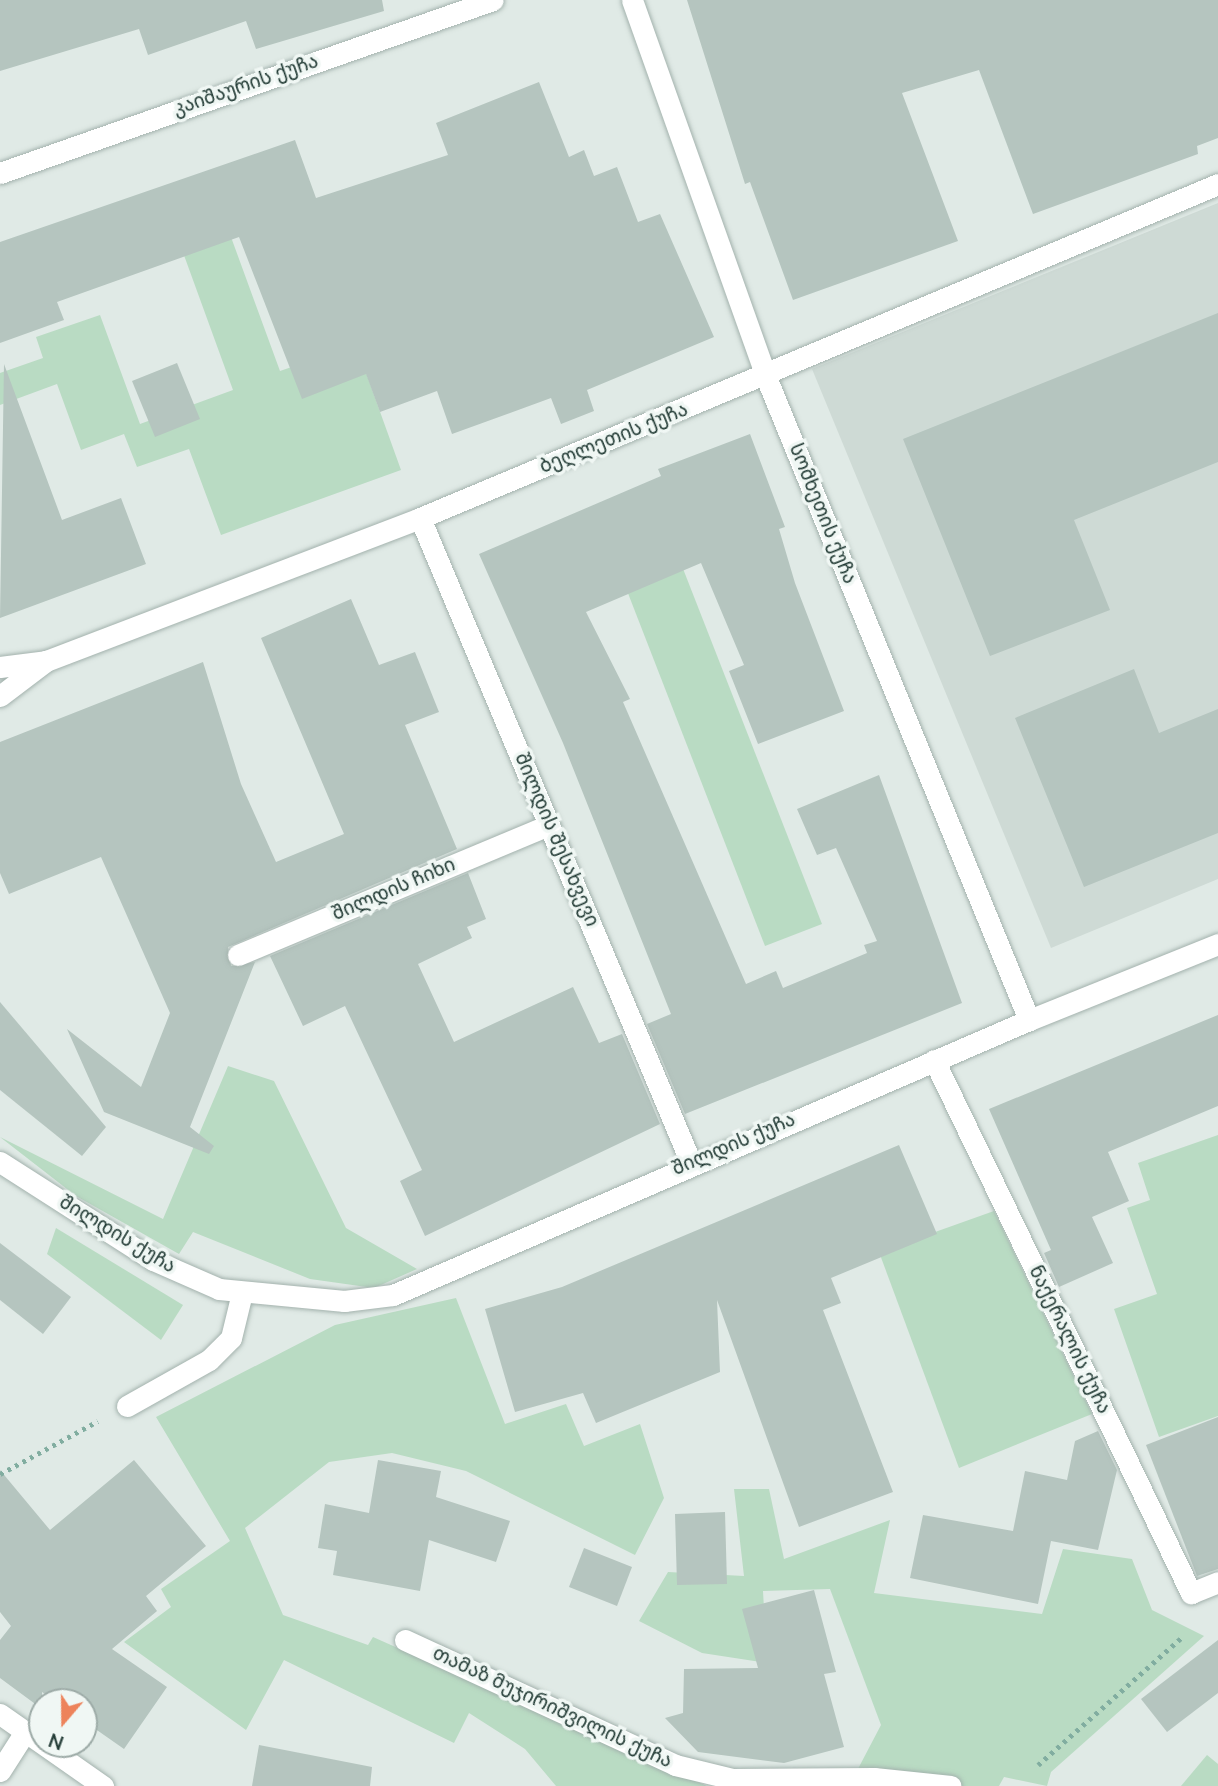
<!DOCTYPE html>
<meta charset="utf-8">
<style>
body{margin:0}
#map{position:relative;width:1218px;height:1786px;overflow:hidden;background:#e0eae6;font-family:"Nunito Sans","Noto Sans Georgian",sans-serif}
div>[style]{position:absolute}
.built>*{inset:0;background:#cedad5}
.green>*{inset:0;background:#b9dbc3}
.building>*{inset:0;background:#b5c5bf}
.path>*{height:4.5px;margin-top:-2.25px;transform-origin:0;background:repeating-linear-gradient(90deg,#81ada0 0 3.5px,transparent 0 8.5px)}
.roads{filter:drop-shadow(0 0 2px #a3b2ad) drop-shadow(0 0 2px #a3b2ad)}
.service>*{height:21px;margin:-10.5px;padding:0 10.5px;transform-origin:10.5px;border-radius:10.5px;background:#fff}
.minor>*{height:21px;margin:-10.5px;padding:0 10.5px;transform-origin:10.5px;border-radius:10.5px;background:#fff}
.tertiary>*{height:21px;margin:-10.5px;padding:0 10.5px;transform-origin:10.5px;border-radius:10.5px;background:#fff}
span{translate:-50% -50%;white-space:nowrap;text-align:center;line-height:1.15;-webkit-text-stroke:7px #f0f7f4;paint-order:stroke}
.street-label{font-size:19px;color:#213a34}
.north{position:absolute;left:28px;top:1688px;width:70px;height:70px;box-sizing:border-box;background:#f0f7f4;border:2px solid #9daba7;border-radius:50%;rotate:200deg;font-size:19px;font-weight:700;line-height:28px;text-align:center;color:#213a34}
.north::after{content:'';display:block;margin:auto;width:24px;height:32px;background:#ed835b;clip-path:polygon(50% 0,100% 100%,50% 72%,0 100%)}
</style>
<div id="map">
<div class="built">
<div style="clip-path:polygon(1218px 203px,1218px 879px,1051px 948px,812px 369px)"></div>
</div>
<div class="green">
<div style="clip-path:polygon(220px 207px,280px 371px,356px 345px,401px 470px,221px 535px,189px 449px,137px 467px,124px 434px,81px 450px,57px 384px,0 405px,0 373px,43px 358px,36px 337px,100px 315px,140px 424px,233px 390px,173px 225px)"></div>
<div style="clip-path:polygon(680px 561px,822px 924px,765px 946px,624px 583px)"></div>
<div style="clip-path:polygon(228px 1066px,274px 1081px,346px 1228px,417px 1269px,374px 1288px,310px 1279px,193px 1232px,179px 1254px,76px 1196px,0 1137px,163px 1219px)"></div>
<div style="clip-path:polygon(1218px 1135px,1218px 1416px,1159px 1437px,1114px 1309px,1157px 1294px,1127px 1208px,1150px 1200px,1138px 1163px)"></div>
<div style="clip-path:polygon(994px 1211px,1092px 1414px,959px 1468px,879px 1252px)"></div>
<div style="clip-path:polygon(56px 1228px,183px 1305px,161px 1340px,47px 1254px)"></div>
<div style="clip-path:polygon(456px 1298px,505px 1424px,566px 1404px,584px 1446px,640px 1424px,664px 1498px,635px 1555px,466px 1471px,392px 1453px,329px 1462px,245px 1528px,283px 1615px,368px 1645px,373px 1637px,707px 1786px,556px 1786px,525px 1749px,469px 1713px,454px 1743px,284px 1660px,246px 1730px,124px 1642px,171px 1607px,161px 1589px,230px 1541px,156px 1417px,335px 1325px)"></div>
<div style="clip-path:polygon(734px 1489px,769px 1489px,784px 1559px,890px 1520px,874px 1593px,1042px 1614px,1063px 1549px,1132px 1559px,1152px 1610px,1204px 1636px,1051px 1772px,1047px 1786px,1004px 1777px,999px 1786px,849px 1786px,881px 1725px,830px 1589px,763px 1591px,767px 1663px,702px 1653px,639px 1621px,668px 1572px,744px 1576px)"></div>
<div style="clip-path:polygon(1207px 1755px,1218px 1764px,1218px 1786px,1181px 1786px)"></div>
</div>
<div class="building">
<div style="clip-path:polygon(0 0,382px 0,384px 11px,256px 49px,246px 21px,148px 55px,139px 29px,0 71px)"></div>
<div style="clip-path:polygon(687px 0,1218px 0,1218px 138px,1197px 146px,1198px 154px,1033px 214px,979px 70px,902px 93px,958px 241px,793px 300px,750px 182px,745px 184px)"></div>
<div style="clip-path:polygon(539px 82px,569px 157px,584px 150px,594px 176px,617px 167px,638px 222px,660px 214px,714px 337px,587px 390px,594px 411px,561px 424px,551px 398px,452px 434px,437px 391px,380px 412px,366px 374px,302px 399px,239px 237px,57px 302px,64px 320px,0 343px,0 242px,295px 140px,316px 198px,448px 155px,436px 123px)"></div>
<div style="clip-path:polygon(1218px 313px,1218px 462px,1074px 520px,1110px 610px,990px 656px,903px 439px)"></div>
<div style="clip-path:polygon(177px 363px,200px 419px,155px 437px,132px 381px)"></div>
<div style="clip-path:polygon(4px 364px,62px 520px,121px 498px,146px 564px,0 618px)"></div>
<div style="clip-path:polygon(750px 434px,785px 527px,779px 529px,795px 583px,844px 711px,758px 744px,729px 671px,744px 665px,701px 563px,586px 612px,630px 699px,623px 702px,746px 984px,776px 971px,783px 988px,867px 953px,864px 945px,877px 941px,836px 848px,817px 855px,797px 809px,879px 775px,962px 1003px,685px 1114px,647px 1024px,671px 1014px,563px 743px,479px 554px,661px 476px,658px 469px)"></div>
<div style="clip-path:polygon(351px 599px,379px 665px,415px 652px,439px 712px,405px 725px,457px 849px,228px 947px,231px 966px,255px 962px,190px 1127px,214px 1146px,209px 1154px,104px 1112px,67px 1029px,141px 1087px,170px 1013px,101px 857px,9px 894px,0 873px,0 742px,203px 662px,241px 784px,276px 862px,344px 834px,261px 638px)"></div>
<div style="clip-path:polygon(1134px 669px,1159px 733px,1218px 709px,1218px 833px,1084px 887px,1015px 718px)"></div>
<div style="clip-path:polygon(468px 873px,486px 919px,467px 927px,472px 938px,418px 964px,454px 1042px,573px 987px,599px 1043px,622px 1034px,660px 1124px,425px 1236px,400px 1181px,422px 1170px,345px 1006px,303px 1026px,270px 956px)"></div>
<div style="clip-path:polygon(0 1002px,106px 1127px,82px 1156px,0 1090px)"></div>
<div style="clip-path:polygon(1218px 1015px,1218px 1106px,1108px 1152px,1129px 1201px,1092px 1217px,1113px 1263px,1059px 1287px,1044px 1253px,1051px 1250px,989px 1109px)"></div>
<div style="clip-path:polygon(899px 1145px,937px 1234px,831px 1278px,841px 1303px,823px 1310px,893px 1492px,799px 1527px,717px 1300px,720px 1372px,596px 1423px,583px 1393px,515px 1412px,485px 1309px,562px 1287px)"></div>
<div style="clip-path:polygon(0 1243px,71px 1297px,43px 1334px,0 1300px)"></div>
<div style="clip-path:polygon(1218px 1417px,1218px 1569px,1197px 1576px,1146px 1445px)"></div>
<div style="clip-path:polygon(1098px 1431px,1117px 1470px,1098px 1550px,1051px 1541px,1038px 1604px,910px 1578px,923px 1515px,1013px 1531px,1025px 1471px,1067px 1480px,1075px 1441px)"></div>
<div style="clip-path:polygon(134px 1460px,206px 1546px,146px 1596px,157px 1611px,112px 1649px,167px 1687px,124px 1749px,84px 1721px,84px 1702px,56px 1702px,42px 1692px,42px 1709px,0 1678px,0 1640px,11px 1626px,0 1612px,0 1470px,50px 1530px)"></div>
<div style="clip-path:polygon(378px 1460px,441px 1471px,436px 1497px,510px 1521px,496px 1562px,429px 1540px,420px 1591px,333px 1575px,337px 1551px,318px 1548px,325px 1504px,369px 1513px)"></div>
<div style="clip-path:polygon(725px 1512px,727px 1584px,677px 1585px,675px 1514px)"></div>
<div style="clip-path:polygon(584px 1548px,632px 1567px,617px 1606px,569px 1587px)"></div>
<div style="clip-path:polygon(814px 1590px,836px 1672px,824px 1674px,844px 1747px,784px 1763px,698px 1752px,665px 1718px,683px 1713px,684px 1669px,758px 1668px,742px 1609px)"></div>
<div style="clip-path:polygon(1218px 1640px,1218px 1693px,1167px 1732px,1141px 1699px)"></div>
<div style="clip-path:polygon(259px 1745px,372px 1767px,370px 1786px,252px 1786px)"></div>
</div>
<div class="path">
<div style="left:0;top:1474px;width:111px;rotate:-28.4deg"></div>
<div style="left:1038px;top:1765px;width:191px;rotate:-41.6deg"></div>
</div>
<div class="roads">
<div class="service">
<div style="left:0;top:696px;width:58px;rotate:-37.3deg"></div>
</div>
<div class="minor">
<div style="left:0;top:173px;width:522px;rotate:-19.34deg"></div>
<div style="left:420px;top:518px;width:700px;rotate:67.21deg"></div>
<div style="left:0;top:667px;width:46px;rotate:-7.4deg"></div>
<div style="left:46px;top:661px;width:400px;rotate:-20.9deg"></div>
<div style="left:420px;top:518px;width:865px;rotate:-22.71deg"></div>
<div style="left:238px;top:955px;width:337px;rotate:-22.7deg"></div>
<div style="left:934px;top:1060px;width:592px;rotate:64.26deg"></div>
<div style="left:1191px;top:1593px;width:29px;rotate:-22deg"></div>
<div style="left:0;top:1162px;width:182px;rotate:32.6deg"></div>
<div style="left:153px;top:1260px;width:72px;rotate:23.7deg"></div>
<div style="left:219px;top:1289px;width:126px;rotate:5.5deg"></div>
<div style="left:344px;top:1301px;width:49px;rotate:-7deg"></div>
<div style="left:393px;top:1295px;width:693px;rotate:-23.38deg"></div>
<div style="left:127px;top:1406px;width:94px;rotate:-29.3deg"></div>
<div style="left:209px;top:1360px;width:31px;rotate:-45deg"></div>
<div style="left:231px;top:1338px;width:46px;rotate:-76.3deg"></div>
<div style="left:405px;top:1640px;width:298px;rotate:24.8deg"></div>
<div style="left:675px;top:1765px;width:60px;rotate:13.6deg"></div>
<div style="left:733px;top:1779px;width:141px;rotate:-0.4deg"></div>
<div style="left:874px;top:1778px;width:77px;rotate:5.9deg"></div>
<div style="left:0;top:1714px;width:126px;rotate:35deg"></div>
<div style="left:0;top:1771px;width:43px;rotate:-57.4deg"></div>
</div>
<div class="tertiary">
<div style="left:632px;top:0;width:400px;rotate:70.4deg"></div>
<div style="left:766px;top:377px;width:695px;rotate:67.75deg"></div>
<div style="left:1029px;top:1020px;width:204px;rotate:-21.9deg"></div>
</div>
</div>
<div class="street-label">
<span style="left:246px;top:86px;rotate:-19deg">კაიშაურის ქუჩა</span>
<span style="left:614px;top:439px;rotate:-22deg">ბეღლეთის ქუჩა</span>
<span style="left:822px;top:514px;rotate:68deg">სომხეთის ქუჩა</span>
<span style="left:556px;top:840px;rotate:67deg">შილდის შესახვევი</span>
<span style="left:394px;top:890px;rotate:-23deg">შილდის ჩიხი</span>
<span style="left:734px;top:1145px;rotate:-23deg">შილდის ქუჩა</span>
<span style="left:117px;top:1235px;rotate:31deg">შილდის ქუჩა</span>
<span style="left:1069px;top:1340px;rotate:64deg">ნაქერალის ქუჩა</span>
<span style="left:552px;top:1708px;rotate:25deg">თამაზ მუჯირიშვილის ქუჩა</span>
</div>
<div class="north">N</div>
</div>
